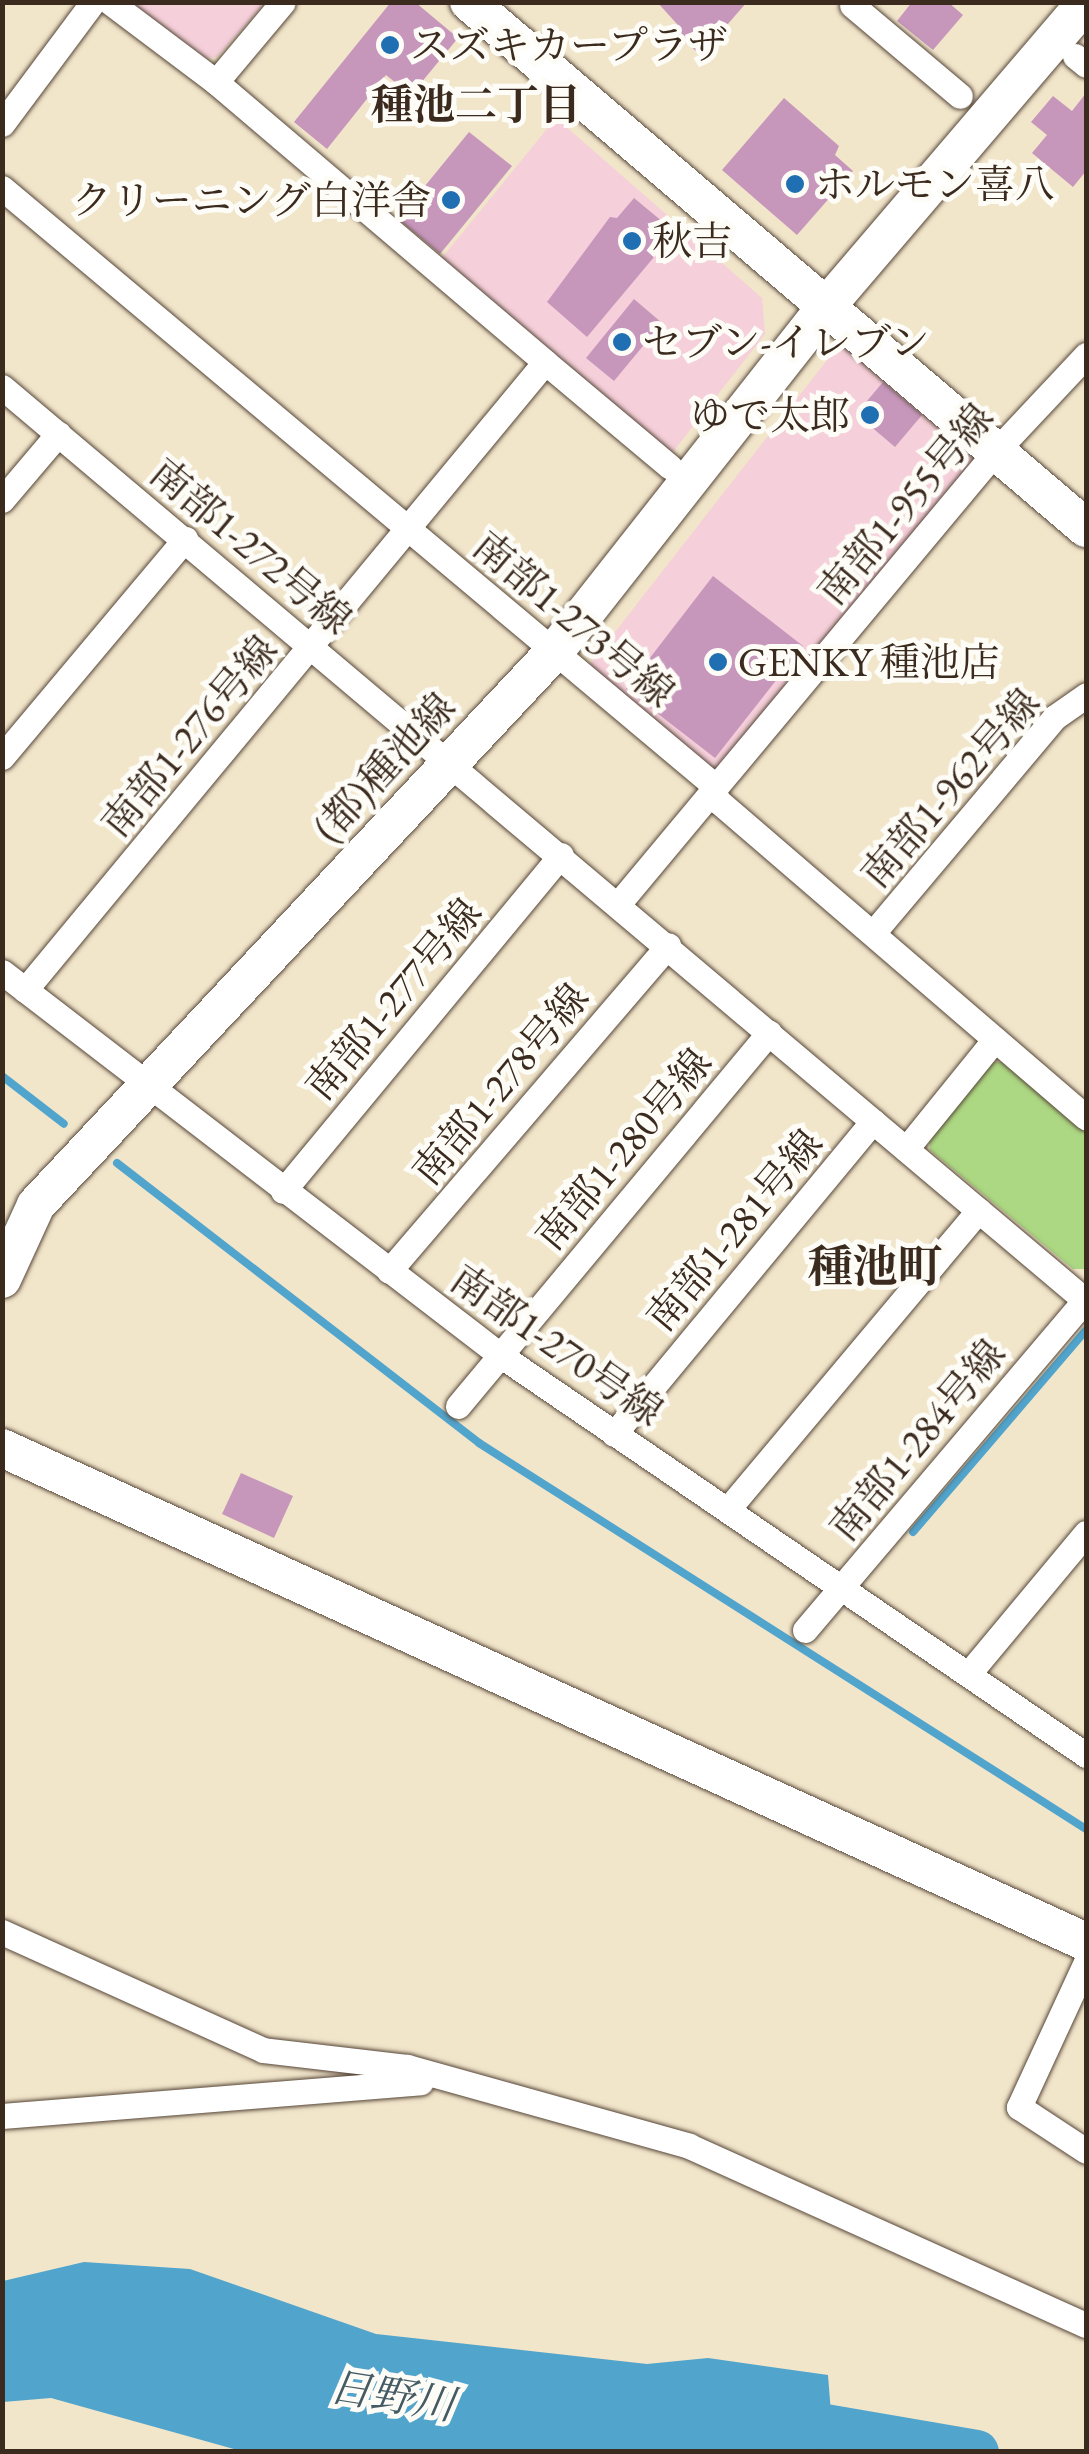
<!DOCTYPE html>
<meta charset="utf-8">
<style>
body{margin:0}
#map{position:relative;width:1089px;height:2454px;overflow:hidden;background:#f1e5ca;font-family:"EB Garamond","Noto Serif JP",serif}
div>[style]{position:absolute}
.built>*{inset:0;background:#f5cfda}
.green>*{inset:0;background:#add883}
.water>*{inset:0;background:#51a4cc}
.stream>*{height:8px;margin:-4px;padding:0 4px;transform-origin:4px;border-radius:4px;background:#51a4cc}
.river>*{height:45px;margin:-22.5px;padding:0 22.5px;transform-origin:22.5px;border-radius:22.5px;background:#51a4cc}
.building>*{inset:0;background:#c697bb}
.roads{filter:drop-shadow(0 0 2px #564638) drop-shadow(0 0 2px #564638)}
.street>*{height:25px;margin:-12.5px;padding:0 12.5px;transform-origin:12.5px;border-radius:12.5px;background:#fff}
.secondary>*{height:38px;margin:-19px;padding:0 19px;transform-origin:19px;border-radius:19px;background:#fff}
.dots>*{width:28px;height:28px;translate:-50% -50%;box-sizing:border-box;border:5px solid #fdfcf7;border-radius:50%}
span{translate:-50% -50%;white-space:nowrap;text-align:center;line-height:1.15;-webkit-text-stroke:10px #fdfcf7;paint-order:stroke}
.poi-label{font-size:40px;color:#3b2a1e}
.left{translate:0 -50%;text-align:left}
.right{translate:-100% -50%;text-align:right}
.street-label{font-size:40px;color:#3b2a1e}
.neighbourhood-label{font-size:42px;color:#3b2a1e;font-weight:700}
.water-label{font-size:42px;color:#445b64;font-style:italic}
.quarter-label{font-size:45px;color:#3b2a1e;font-weight:700}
.frame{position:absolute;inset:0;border:5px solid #3b2a1e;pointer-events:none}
</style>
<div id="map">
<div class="built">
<div style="clip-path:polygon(131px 3px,265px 3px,217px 57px,206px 58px)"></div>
<div style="clip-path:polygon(556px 118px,762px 298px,765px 334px,672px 453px,441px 259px)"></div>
<div style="clip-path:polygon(838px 346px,848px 346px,969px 449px,972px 462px,712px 774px,587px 668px)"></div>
</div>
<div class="green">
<div style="clip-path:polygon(986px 1062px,1002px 1062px,1086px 1132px,1086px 1269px,1073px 1269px,930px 1150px,928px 1132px)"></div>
</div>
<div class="water">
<div style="clip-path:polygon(84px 2262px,190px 2269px,376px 2334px,647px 2364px,708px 2358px,828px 2375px,834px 2451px,241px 2451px,51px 2398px,3px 2402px,3px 2281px)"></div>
</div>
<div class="stream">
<div style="left:2px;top:1076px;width:78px;rotate:37.7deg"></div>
<div style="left:117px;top:1163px;width:458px;rotate:37.7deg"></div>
<div style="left:479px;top:1443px;width:719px;rotate:32.45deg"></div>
<div style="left:913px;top:1532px;width:266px;rotate:-49.4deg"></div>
</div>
<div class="river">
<div style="left:772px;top:2417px;width:207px;rotate:9.7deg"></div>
</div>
<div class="building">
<div style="clip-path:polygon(391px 2px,415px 2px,458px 38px,411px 95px,386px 75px,327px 149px,294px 122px)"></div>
<div style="clip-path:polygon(657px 2px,747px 2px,701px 55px,672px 32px,677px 24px)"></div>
<div style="clip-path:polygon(912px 2px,948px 2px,963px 15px,933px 50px,897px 21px)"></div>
<div style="clip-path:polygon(1086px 93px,1086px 171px,1073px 187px,1032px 153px,1047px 135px,1031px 122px,1053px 96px,1072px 111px)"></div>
<div style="clip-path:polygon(784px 98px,839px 146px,835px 155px,853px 171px,797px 235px,722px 170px)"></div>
<div style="clip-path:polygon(469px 132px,512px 166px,440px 254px,398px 219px)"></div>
<div style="clip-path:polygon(634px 198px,675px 232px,587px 337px,547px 302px,610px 217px,617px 218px)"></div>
<div style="clip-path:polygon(634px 299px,662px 323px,614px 381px,586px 358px)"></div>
<div style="clip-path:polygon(883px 382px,922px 415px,895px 447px,856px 414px)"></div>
<div style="clip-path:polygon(713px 576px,803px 646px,715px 758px,626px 689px)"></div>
<div style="clip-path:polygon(241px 1473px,293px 1496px,274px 1538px,222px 1514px)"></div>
</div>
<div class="roads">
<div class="street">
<div style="left:852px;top:5px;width:141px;rotate:40.1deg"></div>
<div style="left:1075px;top:56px;width:14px;rotate:39deg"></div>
<div style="left:216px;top:82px;width:104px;rotate:-50.1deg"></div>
<div style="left:2px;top:124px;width:152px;rotate:-53.3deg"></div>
<div style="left:2px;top:188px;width:923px;rotate:39.99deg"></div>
<div style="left:709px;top:781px;width:22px;rotate:66deg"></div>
<div style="left:718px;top:801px;width:485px;rotate:40.7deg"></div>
<div style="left:545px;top:362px;width:163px;rotate:40deg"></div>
<div style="left:2px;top:387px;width:1418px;rotate:40.14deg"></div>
<div style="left:2px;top:500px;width:87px;rotate:-49.7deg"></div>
<div style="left:2px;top:757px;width:285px;rotate:-50deg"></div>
<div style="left:619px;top:903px;width:589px;rotate:-50.17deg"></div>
<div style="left:996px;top:451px;width:132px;rotate:-46.8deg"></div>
<div style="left:873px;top:933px;width:282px;rotate:-49.9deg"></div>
<div style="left:1055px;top:717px;width:38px;rotate:-35deg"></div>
<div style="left:2px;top:972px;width:628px;rotate:37.56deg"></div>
<div style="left:500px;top:1355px;width:710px;rotate:34.32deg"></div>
<div style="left:25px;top:990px;width:815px;rotate:-50.37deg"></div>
<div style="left:545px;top:362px;width:432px;rotate:-139.6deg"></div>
<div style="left:216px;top:82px;width:133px;rotate:-143deg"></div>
<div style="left:906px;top:1149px;width:141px;rotate:-51deg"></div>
<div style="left:283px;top:1191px;width:436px;rotate:-50.4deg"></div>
<div style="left:389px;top:1271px;width:429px;rotate:-49.4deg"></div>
<div style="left:458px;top:1406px;width:486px;rotate:-50.2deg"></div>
<div style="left:614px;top:1434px;width:406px;rotate:-50.4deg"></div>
<div style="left:728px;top:1509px;width:390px;rotate:-50deg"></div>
<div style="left:805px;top:1630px;width:434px;rotate:-49.7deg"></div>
<div style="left:970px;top:1672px;width:181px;rotate:-50.2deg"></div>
<div style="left:2px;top:1932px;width:286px;rotate:24.3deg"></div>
<div style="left:263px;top:2050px;width:145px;rotate:6.7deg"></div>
<div style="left:407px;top:2067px;width:293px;rotate:15.6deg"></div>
<div style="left:689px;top:2146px;width:435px;rotate:24.3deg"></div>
<div style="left:1086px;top:1962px;width:160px;rotate:114.8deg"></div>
<div style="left:1019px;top:2107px;width:80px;rotate:33.3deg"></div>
<div style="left:2px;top:2116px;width:420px;rotate:-4.6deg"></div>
</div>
<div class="secondary">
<div style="left:469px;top:2px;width:811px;rotate:40.45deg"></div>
<div style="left:2px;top:1279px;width:81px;rotate:-65.3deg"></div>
<div style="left:36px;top:1205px;width:759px;rotate:-46.87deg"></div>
<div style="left:555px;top:651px;width:437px;rotate:-51.8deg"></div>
<div style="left:825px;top:308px;width:402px;rotate:-49.5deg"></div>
<div style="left:2px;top:1448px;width:1191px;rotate:24.5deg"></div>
</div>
</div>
<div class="dots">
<div style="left:390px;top:45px;background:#1f6fb2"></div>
<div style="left:795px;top:184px;background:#1f6fb2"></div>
<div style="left:451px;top:200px;background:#1f6fb2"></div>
<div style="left:632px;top:241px;background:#1f6fb2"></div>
<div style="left:622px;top:342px;background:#1f6fb2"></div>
<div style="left:870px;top:415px;background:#1f6fb2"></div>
<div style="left:718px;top:662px;background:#1f6fb2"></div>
</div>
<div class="poi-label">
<span class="left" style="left:410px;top:45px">スズキカープラザ</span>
<span class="left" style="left:815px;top:184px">ホルモン喜八</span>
<span class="right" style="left:431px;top:200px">クリーニング白洋舎</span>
<span class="left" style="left:652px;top:241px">秋吉</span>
<span class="left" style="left:642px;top:342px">セブン-イレブン</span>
<span class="right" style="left:850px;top:415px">ゆで太郎</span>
<span class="left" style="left:738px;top:662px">GENKY 種池店</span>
</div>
<div class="street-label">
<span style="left:905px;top:504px;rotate:-50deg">南部1-955号線</span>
<span style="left:251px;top:546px;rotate:40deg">南部1-272号線</span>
<span style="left:574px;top:619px;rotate:40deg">南部1-273号線</span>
<span style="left:189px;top:736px;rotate:-50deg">南部1-276号線</span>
<span style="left:384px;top:767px;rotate:-47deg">(都)種池線</span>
<span style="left:950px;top:788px;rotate:-49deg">南部1-962号線</span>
<span style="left:393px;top:999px;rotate:-50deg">南部1-277号線</span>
<span style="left:500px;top:1084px;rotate:-50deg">南部1-278号線</span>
<span style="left:623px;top:1149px;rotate:-50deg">南部1-280号線</span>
<span style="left:734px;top:1230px;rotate:-50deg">南部1-281号線</span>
<span style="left:557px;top:1345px;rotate:35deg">南部1-270号線</span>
<span style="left:917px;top:1440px;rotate:-50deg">南部1-284号線</span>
</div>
<div class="neighbourhood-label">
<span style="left:476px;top:105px">種池二丁目</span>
</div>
<div class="water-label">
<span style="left:392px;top:2396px;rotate:9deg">日野川</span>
</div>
<div class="quarter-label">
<span style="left:875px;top:1267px">種池町</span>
</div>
<div class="frame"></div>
</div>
